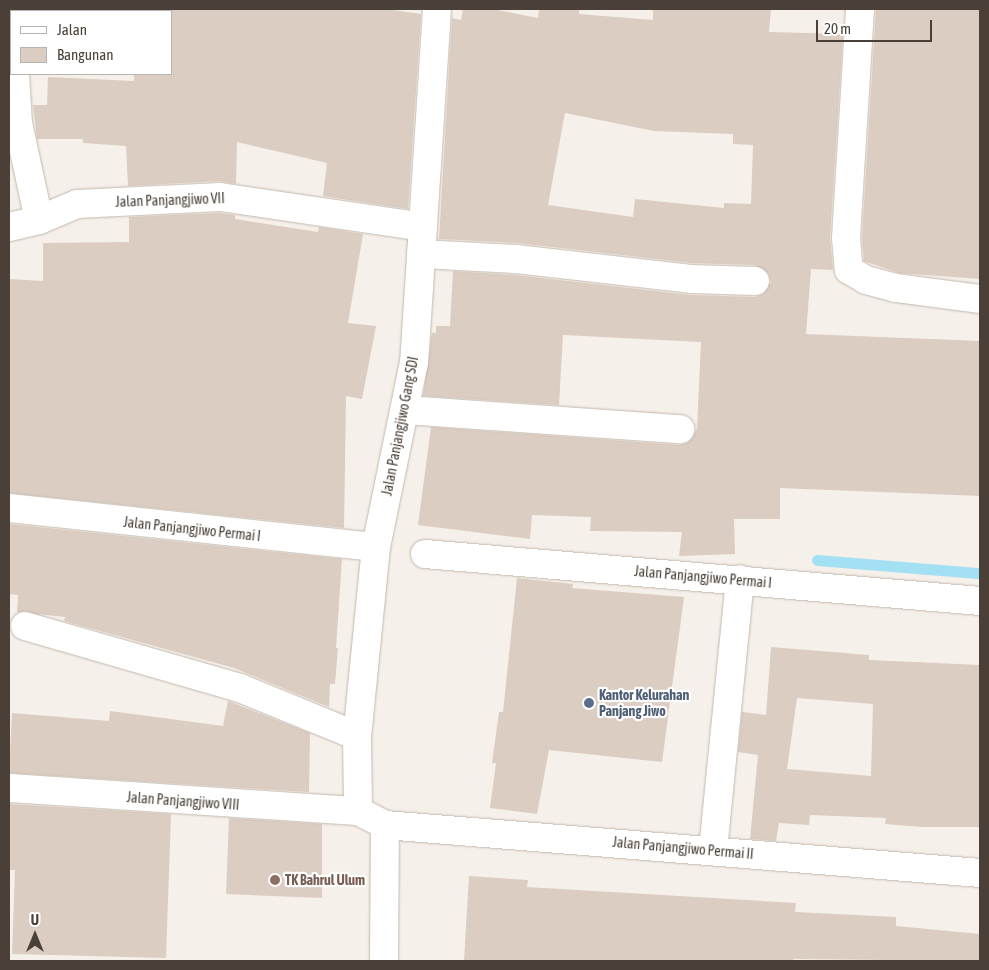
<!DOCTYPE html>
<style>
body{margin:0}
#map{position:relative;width:989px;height:970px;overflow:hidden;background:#f6f0ea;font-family:"Asap Condensed",sans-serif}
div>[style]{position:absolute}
.stream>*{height:11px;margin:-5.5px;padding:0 5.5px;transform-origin:5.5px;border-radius:5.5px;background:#a4e0f4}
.building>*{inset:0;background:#dbcdc2}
.roads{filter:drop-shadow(0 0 1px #c2b7ac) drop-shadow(0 0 1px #c2b7ac)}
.minor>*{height:28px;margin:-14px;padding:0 14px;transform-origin:14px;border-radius:14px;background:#fff}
.dots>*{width:14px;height:14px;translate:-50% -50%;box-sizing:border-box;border:2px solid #fff;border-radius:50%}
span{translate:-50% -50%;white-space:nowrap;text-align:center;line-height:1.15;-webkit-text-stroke:4.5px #fff;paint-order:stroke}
.street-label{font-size:14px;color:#4a4037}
.service-label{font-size:14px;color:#4e5e75;font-weight:700}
.left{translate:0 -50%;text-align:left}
.education-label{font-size:14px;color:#785e54;font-weight:700}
.frame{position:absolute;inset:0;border:10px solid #4a4037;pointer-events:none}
.legend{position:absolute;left:10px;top:10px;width:162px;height:65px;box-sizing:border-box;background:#fff;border:1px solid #b7b3af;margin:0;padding:6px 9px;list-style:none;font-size:15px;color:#4a4037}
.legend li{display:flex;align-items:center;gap:10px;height:25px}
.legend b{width:25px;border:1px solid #b7b3af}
.north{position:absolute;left:10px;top:910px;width:50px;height:50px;-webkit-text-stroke:4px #fff;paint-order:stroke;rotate:0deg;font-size:14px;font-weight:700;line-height:20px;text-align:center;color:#4a4037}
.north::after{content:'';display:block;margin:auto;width:18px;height:22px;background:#4a4037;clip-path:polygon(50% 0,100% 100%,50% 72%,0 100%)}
.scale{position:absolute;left:816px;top:20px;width:116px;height:22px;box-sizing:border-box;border:2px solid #4a4037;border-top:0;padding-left:6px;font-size:15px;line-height:18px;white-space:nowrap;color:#4a4037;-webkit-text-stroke:4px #fff;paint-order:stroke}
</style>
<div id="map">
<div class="stream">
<div style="left:817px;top:560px;width:164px;rotate:4.6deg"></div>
</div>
<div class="building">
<div style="clip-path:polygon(171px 9px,385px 9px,421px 14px,408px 209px,323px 196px,327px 163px,237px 142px,236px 184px,219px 181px,128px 186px,126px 146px,83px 143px,83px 139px,37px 139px,33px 105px,47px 105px,48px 77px,134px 81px,134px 74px,171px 74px)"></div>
<div style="clip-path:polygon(evenodd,463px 9px,493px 9px,538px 18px,539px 9px,579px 9px,579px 14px,653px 20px,653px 9px,771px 9px,769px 32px,843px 34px,830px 237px,833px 270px,811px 269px,806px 334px,980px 341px,980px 496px,780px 488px,780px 519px,734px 519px,735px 554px,679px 556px,682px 532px,590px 531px,591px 517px,532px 515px,530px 539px,418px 525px,431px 427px,679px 445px,687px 443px,697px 429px,701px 342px,563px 335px,559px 405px,423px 396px,432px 333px,436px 333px,436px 326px,450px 326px,453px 271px,515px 275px,690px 295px,755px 297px,763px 294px,771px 282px,768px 273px,755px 265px,692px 263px,518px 243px,439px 239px,452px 18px,461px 20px,463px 9px,565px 113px,654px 131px,733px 134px,733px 144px,753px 145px,751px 204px,724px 203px,724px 208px,635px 199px,633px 217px,548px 205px,565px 113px)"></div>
<div style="clip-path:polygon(876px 9px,980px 9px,980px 279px,899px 273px,864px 261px,862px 238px)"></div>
<div style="clip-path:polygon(219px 213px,235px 215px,235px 219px,318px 232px,319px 227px,363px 234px,348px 323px,376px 326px,362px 399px,346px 396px,344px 528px,9px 493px,9px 279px,43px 281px,43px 243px,129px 242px,129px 217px)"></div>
<div style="clip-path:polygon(9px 524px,342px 559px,336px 648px,338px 648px,335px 684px,330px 684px,329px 707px,234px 668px,64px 621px,65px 617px,17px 612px,18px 595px,9px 594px)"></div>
<div style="clip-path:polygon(517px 578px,573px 584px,572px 588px,684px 597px,662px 762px,549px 750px,537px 814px,490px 808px,496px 763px,492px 763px,499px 712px,503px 712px)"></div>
<div style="clip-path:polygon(evenodd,771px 647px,869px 655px,869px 660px,980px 665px,980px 827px,922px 827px,885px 824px,886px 818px,810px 815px,809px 825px,779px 823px,776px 841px,750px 839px,758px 755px,738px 752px,742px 712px,766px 715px,771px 647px,797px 698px,873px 704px,871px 776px,787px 769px,797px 698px)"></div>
<div style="clip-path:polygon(228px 701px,310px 733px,309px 792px,9px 773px,12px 713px,109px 721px,110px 711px,223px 726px)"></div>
<div style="clip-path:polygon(9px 804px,171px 814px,166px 958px,12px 954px,15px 870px,9px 870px)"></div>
<div style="clip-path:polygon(229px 818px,322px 824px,322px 898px,226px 894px)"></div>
<div style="clip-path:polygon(469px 876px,528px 880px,527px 887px,796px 903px,795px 912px,896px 917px,896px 926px,980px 934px,980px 961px,793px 959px,793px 961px,464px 961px)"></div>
</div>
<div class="roads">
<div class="minor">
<div style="left:437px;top:9px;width:354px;rotate:93.7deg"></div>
<div style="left:414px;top:362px;width:189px;rotate:101.6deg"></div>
<div style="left:376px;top:547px;width:190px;rotate:95.7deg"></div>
<div style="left:357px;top:736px;width:75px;rotate:89.2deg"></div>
<div style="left:358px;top:811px;width:30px;rotate:27deg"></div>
<div style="left:385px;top:825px;width:597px;rotate:4.61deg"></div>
<div style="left:860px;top:9px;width:229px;rotate:93.5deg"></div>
<div style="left:846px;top:238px;width:32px;rotate:85deg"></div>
<div style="left:849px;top:270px;width:20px;rotate:30deg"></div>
<div style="left:866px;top:280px;width:31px;rotate:15deg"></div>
<div style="left:896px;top:288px;width:85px;rotate:7.5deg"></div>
<div style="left:14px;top:11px;width:2px;rotate:-90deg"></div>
<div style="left:15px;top:74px;width:49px;rotate:86.5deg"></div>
<div style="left:18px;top:123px;width:99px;rotate:77.8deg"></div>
<div style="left:9px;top:227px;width:31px;rotate:-13deg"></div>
<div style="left:39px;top:220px;width:41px;rotate:-22.8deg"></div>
<div style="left:77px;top:204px;width:143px;rotate:-2.8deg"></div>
<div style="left:220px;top:197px;width:205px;rotate:8.4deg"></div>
<div style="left:421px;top:254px;width:95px;rotate:3deg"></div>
<div style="left:516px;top:259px;width:176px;rotate:6.5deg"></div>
<div style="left:691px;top:279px;width:64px;rotate:1.8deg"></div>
<div style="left:405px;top:410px;width:276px;rotate:4deg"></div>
<div style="left:9px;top:508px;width:369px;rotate:6.1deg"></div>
<div style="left:425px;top:554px;width:557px;rotate:4.84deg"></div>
<div style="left:25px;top:626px;width:224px;rotate:16.1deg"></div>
<div style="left:240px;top:688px;width:126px;rotate:22.3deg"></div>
<div style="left:9px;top:788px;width:350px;rotate:3.8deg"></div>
<div style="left:713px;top:850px;width:272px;rotate:-84.3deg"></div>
<div style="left:384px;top:961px;width:136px;rotate:-89.6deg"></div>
</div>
</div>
<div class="dots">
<div style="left:589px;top:703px;background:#5c6f8a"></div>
<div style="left:275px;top:880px;background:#8d6e63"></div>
</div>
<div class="street-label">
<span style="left:170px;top:200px;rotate:-2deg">Jalan Panjangjiwo VII</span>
<span style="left:400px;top:426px;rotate:-79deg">Jalan Panjangjiwo Gang SDI</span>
<span style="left:192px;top:529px;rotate:6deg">Jalan Panjangjiwo Permai I</span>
<span style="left:703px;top:577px;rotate:5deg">Jalan Panjangjiwo Permai I</span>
<span style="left:183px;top:801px;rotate:4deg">Jalan Panjangjiwo VIII</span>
<span style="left:683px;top:848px;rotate:5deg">Jalan Panjangjiwo Permai II</span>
</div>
<div class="service-label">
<span class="left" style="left:599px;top:703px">Kantor Kelurahan<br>Panjang Jiwo</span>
</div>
<div class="education-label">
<span class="left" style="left:285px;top:880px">TK Bahrul Ulum</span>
</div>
<div class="frame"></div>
<ul class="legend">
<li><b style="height:6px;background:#fff"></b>Jalan</li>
<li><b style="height:14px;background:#dbcdc2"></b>Bangunan</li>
</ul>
<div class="north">U</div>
<div class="scale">20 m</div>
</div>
